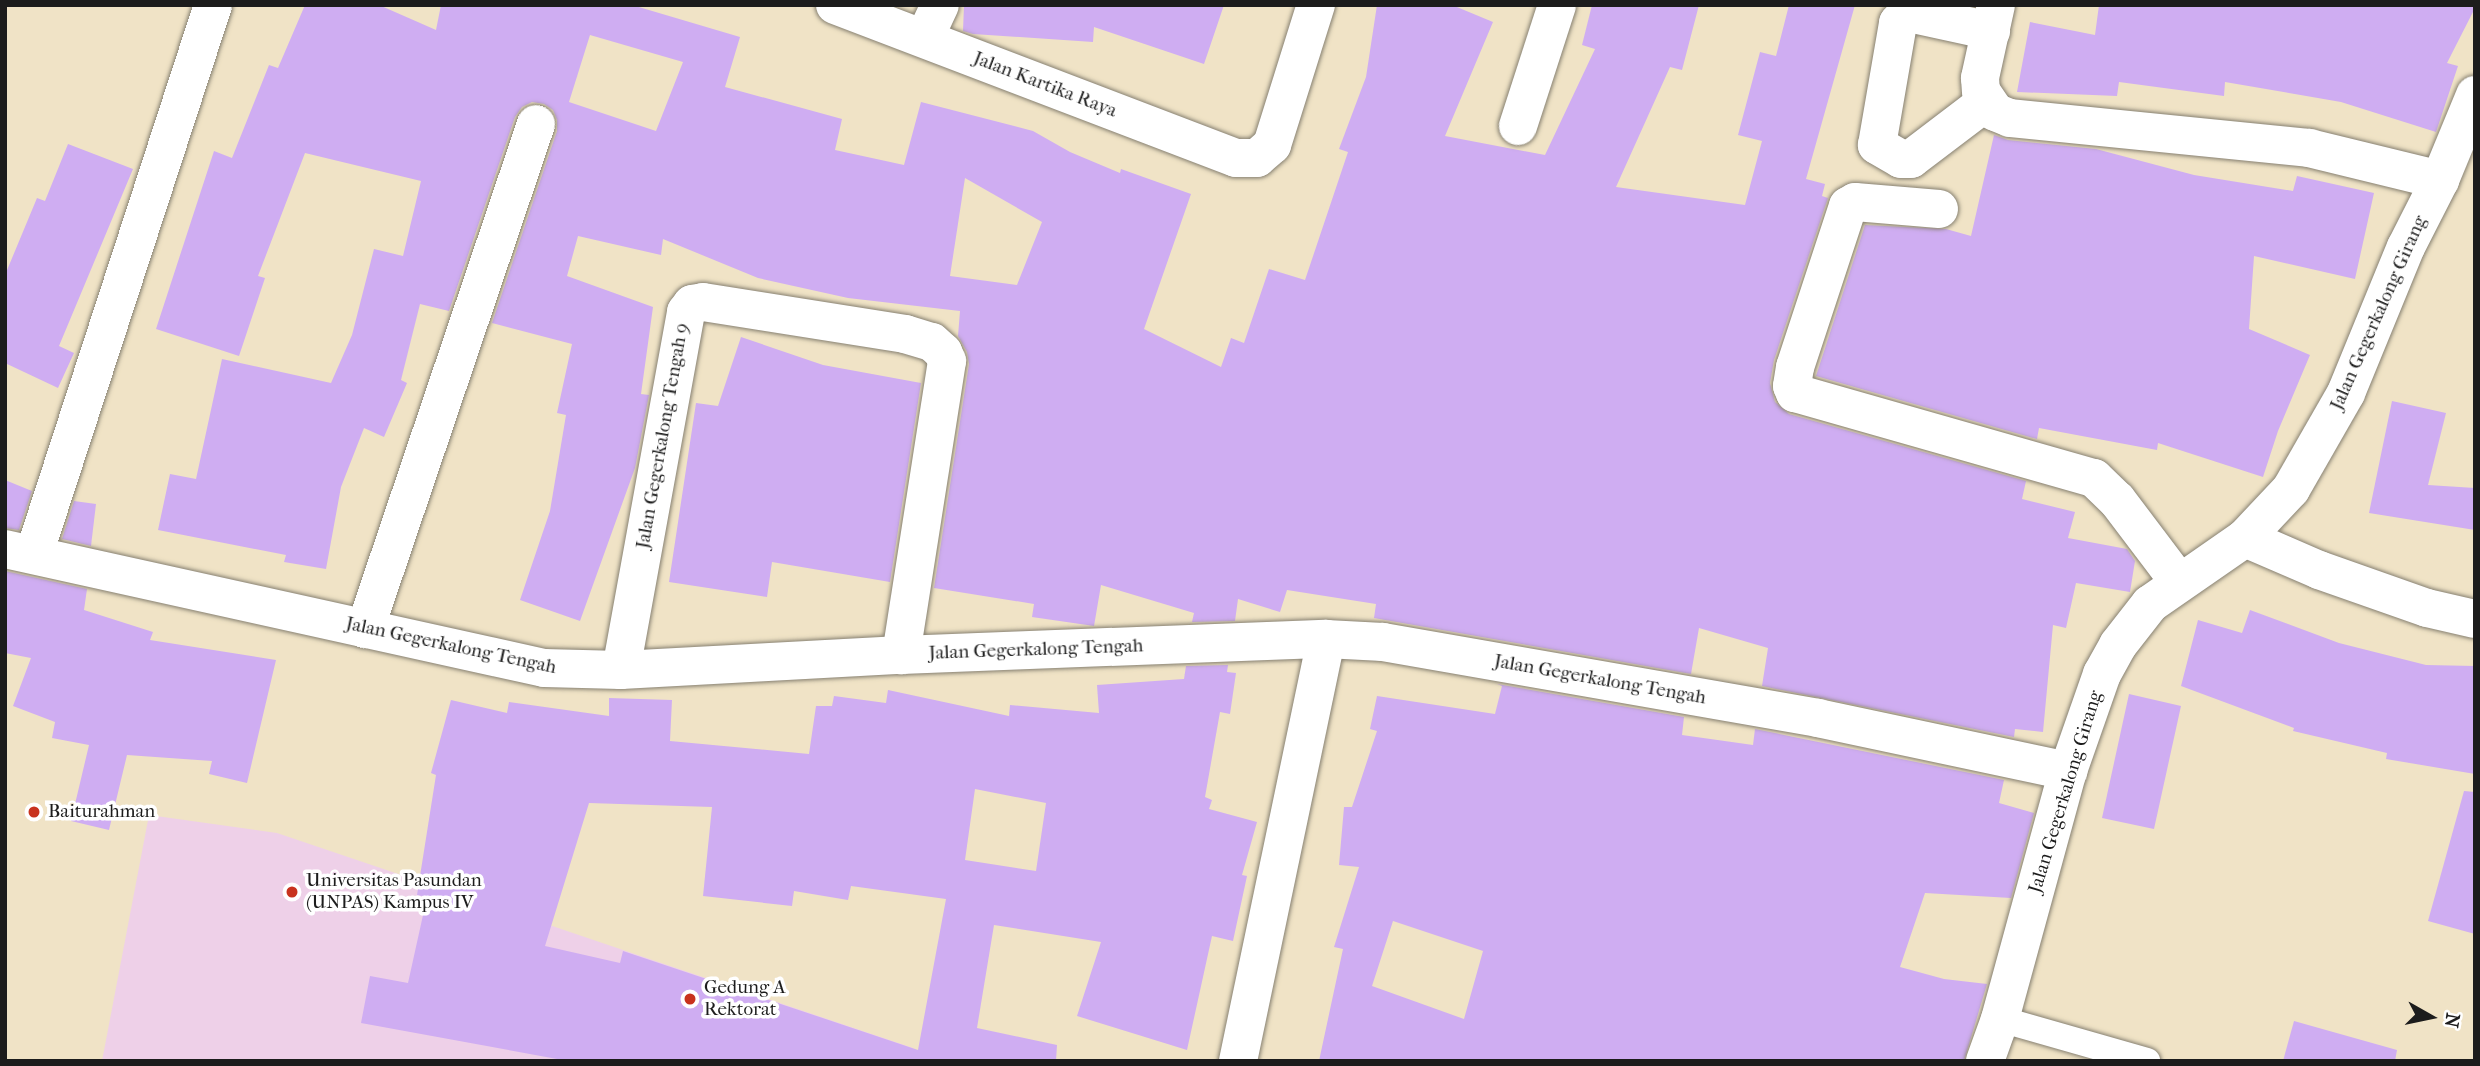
<!DOCTYPE html>
<style>
body{margin:0}
#map{position:relative;width:2480px;height:1066px;overflow:hidden;background:#f0e3c6;font-family:"IM FELL French Canon",serif}
div>[style]{position:absolute}
.built>*{inset:0;background:#eed0e8}
.building>*{inset:0;background:#cfadf2}
.roads{filter:drop-shadow(0 0 2px #868071) drop-shadow(0 0 2px #868071)}
.lane>*{height:26px;margin:-13px;padding:0 13px;transform-origin:13px;border-radius:13px;background:#fff}
.street>*{height:38px;margin:-19px;padding:0 19px;transform-origin:19px;border-radius:19px;background:#fff}
.secondary>*{height:38px;margin:-19px;padding:0 19px;transform-origin:19px;border-radius:19px;background:#fff}
.dots>*{width:19px;height:19px;translate:-50% -50%;box-sizing:border-box;border:4px solid #fff;border-radius:50%}
span{translate:-50% -50%;white-space:nowrap;text-align:center;line-height:1.15;-webkit-text-stroke:7px #fff;paint-order:stroke}
.street-label{font-size:19px;color:#1c1c1c}
.poi-label{font-size:19px;color:#1c1c1c}
.left{translate:0 -50%;text-align:left}
.frame{position:absolute;inset:0;border:7px solid #1c1c1c;pointer-events:none}
.north{position:absolute;left:2396px;top:982px;width:70px;height:70px;-webkit-text-stroke:5px #fff;paint-order:stroke;rotate:99deg;font-size:19px;font-weight:700;line-height:28px;text-align:center;color:#1c1c1c}
.north::after{content:'';display:block;margin:auto;width:24px;height:32px;background:#1c1c1c;clip-path:polygon(50% 0,100% 100%,50% 72%,0 100%)}
</style>
<div id="map">
<div class="built">
<div style="clip-path:polygon(149px 815px,277px 833px,913px 1048px,909px 1061px,102px 1061px)"></div>
</div>
<div class="building">
<div style="clip-path:polygon(evenodd,305px 5px,379px 5px,436px 30px,441px 5px,632px 5px,740px 37px,725px 87px,842px 119px,835px 150px,904px 165px,921px 102px,1033px 131px,1070px 152px,1120px 173px,1121px 169px,1191px 194px,1144px 329px,1221px 367px,1231px 338px,1244px 343px,1269px 269px,1305px 280px,1348px 152px,1339px 149px,1366px 77px,1377px 5px,1452px 5px,1493px 22px,1445px 136px,1545px 155px,1595px 49px,1582px 45px,1592px 5px,1699px 5px,1682px 70px,1670px 67px,1616px 187px,1745px 205px,1762px 141px,1738px 135px,1760px 52px,1776px 56px,1789px 5px,1855px 5px,1806px 179px,1825px 184px,1822px 196px,1828px 198px,1774px 360px,1770px 383px,1775px 402px,1789px 414px,2026px 481px,2022px 499px,2075px 512px,2068px 538px,2127px 549px,2135px 561px,2130px 592px,2076px 583px,2066px 628px,2053px 625px,2043px 732px,2015px 729px,2014px 737px,1762px 686px,1768px 648px,1699px 628px,1691px 674px,1374px 618px,1376px 604px,1287px 590px,1280px 612px,1238px 599px,1235px 621px,1192px 622px,1194px 613px,1101px 585px,1094px 626px,1032px 617px,1034px 604px,934px 588px,969px 364px,967px 352px,958px 336px,960px 311px,848px 298px,758px 278px,663px 239px,661px 255px,578px 236px,567px 276px,653px 307px,641px 394px,649px 395px,635px 468px,580px 621px,520px 600px,550px 511px,566px 415px,557px 413px,572px 344px,492px 323px,557px 131px,557px 120px,553px 110px,544px 104px,532px 102px,522px 107px,515px 117px,449px 311px,420px 304px,401px 380px,407px 383px,384px 437px,364px 428px,341px 487px,326px 569px,284px 562px,286px 555px,158px 530px,170px 474px,196px 479px,222px 359px,331px 383px,352px 335px,374px 249px,403px 256px,421px 181px,305px 153px,258px 276px,265px 278px,239px 356px,156px 329px,214px 151px,232px 158px,269px 65px,278px 68px,305px 5px,590px 35px,683px 62px,656px 131px,569px 102px,590px 35px,305px 5px,965px 178px,1042px 222px,1017px 285px,950px 276px,965px 178px)"></div>
<div style="clip-path:polygon(964px 5px,1224px 5px,1204px 64px,1094px 27px,1093px 42px,973px 34px,963px 31px)"></div>
<div style="clip-path:polygon(2099px 5px,2475px 5px,2475px 8px,2447px 63px,2458px 66px,2436px 132px,2341px 102px,2225px 82px,2224px 96px,2119px 82px,2117px 96px,2017px 92px,2030px 22px,2095px 35px)"></div>
<div style="clip-path:polygon(1994px 135px,2008px 140px,2096px 149px,2194px 175px,2293px 191px,2297px 176px,2374px 193px,2355px 279px,2254px 256px,2249px 329px,2310px 355px,2278px 431px,2263px 477px,2158px 443px,2157px 450px,2039px 428px,2037px 439px,1816px 376px,1865px 225px,1946px 229px,1971px 236px)"></div>
<div style="clip-path:polygon(68px 144px,133px 169px,59px 346px,74px 353px,58px 388px,5px 363px,5px 275px,37px 198px,45px 201px)"></div>
<div style="clip-path:polygon(741px 337px,823px 365px,921px 383px,890px 582px,772px 562px,767px 597px,669px 582px,696px 403px,718px 406px)"></div>
<div style="clip-path:polygon(2392px 401px,2446px 413px,2428px 485px,2475px 488px,2475px 530px,2369px 513px)"></div>
<div style="clip-path:polygon(5px 480px,32px 491px,19px 530px,5px 528px)"></div>
<div style="clip-path:polygon(74px 501px,96px 504px,91px 546px,62px 539px)"></div>
<div style="clip-path:polygon(5px 571px,87px 589px,84px 610px,153px 632px,150px 640px,276px 660px,247px 783px,209px 774px,212px 761px,127px 755px,109px 830px,71px 821px,89px 745px,52px 738px,55px 722px,13px 706px,31px 658px,5px 653px)"></div>
<div style="clip-path:polygon(2250px 610px,2339px 643px,2426px 665px,2475px 666px,2475px 774px,2386px 759px,2387px 753px,2293px 731px,2294px 728px,2181px 686px,2198px 620px,2242px 633px)"></div>
<div style="clip-path:polygon(evenodd,1228px 665px,1227px 672px,1236px 673px,1230px 714px,1220px 712px,1205px 797px,1212px 800px,1209px 809px,1257px 822px,1242px 875px,1247px 876px,1233px 941px,1212px 936px,1187px 1050px,1077px 1016px,1101px 942px,994px 925px,977px 1028px,1057px 1045px,1056px 1061px,568px 1061px,361px 1023px,370px 976px,408px 983px,427px 897px,417px 895px,436px 775px,431px 773px,451px 700px,507px 713px,509px 702px,609px 716px,609px 698px,672px 700px,670px 741px,809px 754px,816px 706px,832px 706px,834px 696px,886px 703px,888px 690px,1009px 716px,1010px 705px,1099px 713px,1097px 685px,1184px 679px,1186px 666px,1228px 665px,975px 789px,1046px 803px,1036px 871px,965px 860px,975px 789px,1228px 665px,589px 803px,712px 807px,703px 896px,792px 906px,794px 891px,848px 900px,851px 886px,946px 899px,918px 1050px,623px 951px,620px 963px,545px 946px,589px 803px)"></div>
<div style="clip-path:polygon(evenodd,1497px 684px,1684px 717px,1682px 735px,1753px 745px,1755px 729px,2004px 780px,1999px 803px,2034px 813px,2011px 898px,1925px 893px,1900px 967px,1944px 979px,1987px 984px,1964px 1061px,1319px 1061px,1343px 949px,1334px 947px,1359px 867px,1339px 865px,1344px 807px,1352px 807px,1377px 731px,1370px 729px,1377px 696px,1495px 714px,1502px 686px,1497px 684px,1393px 921px,1483px 951px,1464px 1019px,1372px 986px,1393px 921px)"></div>
<div style="clip-path:polygon(2129px 694px,2181px 706px,2154px 829px,2102px 818px)"></div>
<div style="clip-path:polygon(2464px 791px,2475px 792px,2475px 934px,2428px 921px)"></div>
<div style="clip-path:polygon(2294px 1021px,2397px 1050px,2395px 1061px,2283px 1061px)"></div>
</div>
<div class="roads">
<div class="lane">
<div style="left:2000px;top:1019px;width:153px;rotate:15.9deg"></div>
</div>
<div class="street">
<div style="left:835px;top:5px;width:429px;rotate:20.9deg"></div>
<div style="left:1236px;top:158px;width:21px"></div>
<div style="left:1257px;top:158px;width:20px;rotate:-41deg"></div>
<div style="left:1272px;top:145px;width:147px;rotate:-72.6deg"></div>
<div style="left:1996px;top:5px;width:75px;rotate:102.4deg"></div>
<div style="left:1980px;top:78px;width:13px;rotate:86deg"></div>
<div style="left:1981px;top:91px;width:25px;rotate:56deg"></div>
<div style="left:1995px;top:112px;width:16px;rotate:22deg"></div>
<div style="left:2010px;top:118px;width:301px;rotate:5.7deg"></div>
<div style="left:2309px;top:148px;width:135px;rotate:13.7deg"></div>
<div style="left:925px;top:37px;width:35px;rotate:-65deg"></div>
<div style="left:1986px;top:102px;width:94px;rotate:142.8deg"></div>
<div style="left:1911px;top:159px;width:10px;rotate:180deg"></div>
<div style="left:1901px;top:159px;width:28px;rotate:-150deg"></div>
<div style="left:1877px;top:145px;width:124px;rotate:-80.2deg"></div>
<div style="left:1898px;top:23px;width:9px;rotate:-49deg"></div>
<div style="left:1904px;top:16px;width:9px;rotate:-13deg"></div>
<div style="left:1913px;top:14px;width:80px;rotate:12.3deg"></div>
<div style="left:1518px;top:126px;width:127px;rotate:-72.1deg"></div>
<div style="left:1939px;top:209px;width:84px;rotate:-175.2deg"></div>
<div style="left:1855px;top:202px;width:8px;rotate:150deg"></div>
<div style="left:1848px;top:206px;width:169px;rotate:108.2deg"></div>
<div style="left:1795px;top:367px;width:19px;rotate:99deg"></div>
<div style="left:1792px;top:386px;width:8px;rotate:67deg"></div>
<div style="left:1795px;top:393px;width:311px;rotate:15.9deg"></div>
<div style="left:2094px;top:478px;width:32px;rotate:44deg"></div>
<div style="left:2117px;top:500px;width:103px;rotate:52.9deg"></div>
<div style="left:2245px;top:538px;width:81px;rotate:23.4deg"></div>
<div style="left:2319px;top:570px;width:114px;rotate:19.4deg"></div>
<div style="left:2427px;top:608px;width:49px;rotate:12.9deg"></div>
<div style="left:5px;top:549px;width:552px;rotate:12.45deg"></div>
<div style="left:544px;top:668px;width:77px;rotate:1.5deg"></div>
<div style="left:621px;top:670px;width:280px;rotate:-3.1deg"></div>
<div style="left:901px;top:655px;width:425px;rotate:-2.2deg"></div>
<div style="left:1326px;top:639px;width:57px;rotate:3deg"></div>
<div style="left:1383px;top:642px;width:442px;rotate:9.9deg"></div>
<div style="left:1818px;top:718px;width:256px;rotate:12deg"></div>
<div style="left:34px;top:554px;width:577px;rotate:-71.94deg"></div>
<div style="left:365px;top:629px;width:533px;rotate:-71.29deg"></div>
<div style="left:621px;top:670px;width:364px;rotate:-79.7deg"></div>
<div style="left:686px;top:312px;width:10px;rotate:-53deg"></div>
<div style="left:692px;top:304px;width:11px;rotate:-10deg"></div>
<div style="left:703px;top:302px;width:205px;rotate:9deg"></div>
<div style="left:905px;top:334px;width:28px;rotate:17deg"></div>
<div style="left:932px;top:342px;width:15px;rotate:42deg"></div>
<div style="left:943px;top:352px;width:10px;rotate:66deg"></div>
<div style="left:947px;top:361px;width:298px;rotate:98.9deg"></div>
<div style="left:1238px;top:1061px;width:431px;rotate:-78.2deg"></div>
</div>
<div class="secondary">
<div style="left:1985px;top:1061px;width:45px;rotate:-70.3deg"></div>
<div style="left:2000px;top:1019px;width:257px;rotate:-74.7deg"></div>
<div style="left:2068px;top:771px;width:103px;rotate:-70.7deg"></div>
<div style="left:2102px;top:674px;width:33px;rotate:-61deg"></div>
<div style="left:2118px;top:645px;width:52px;rotate:-52deg"></div>
<div style="left:2150px;top:604px;width:116px;rotate:-34.8deg"></div>
<div style="left:2245px;top:538px;width:67px;rotate:-46.8deg"></div>
<div style="left:2291px;top:489px;width:111px;rotate:-60.2deg"></div>
<div style="left:2346px;top:393px;width:158px;rotate:-67.7deg"></div>
<div style="left:2406px;top:247px;width:75px;rotate:-63.1deg"></div>
<div style="left:2440px;top:180px;width:92px;rotate:-67.6deg"></div>
</div>
</div>
<div class="dots">
<div style="left:34px;top:812px;background:#c8321e"></div>
<div style="left:292px;top:892px;background:#c8321e"></div>
<div style="left:690px;top:999px;background:#c8321e"></div>
</div>
<div class="street-label">
<span style="left:1045px;top:85px;rotate:21deg">Jalan Kartika Raya</span>
<span style="left:2379px;top:313px;rotate:-66deg">Jalan Gegerkalong Girang</span>
<span style="left:663px;top:436px;rotate:-80deg">Jalan Gegerkalong Tengah 9</span>
<span style="left:451px;top:646px;rotate:12deg">Jalan Gegerkalong Tengah</span>
<span style="left:1036px;top:650px;rotate:-2deg">Jalan Gegerkalong Tengah</span>
<span style="left:1600px;top:680px;rotate:10deg">Jalan Gegerkalong Tengah</span>
<span style="left:2066px;top:792px;rotate:-73deg">Jalan Gegerkalong Girang</span>
</div>
<div class="poi-label">
<span class="left" style="left:48px;top:812px">Baiturahman</span>
<span class="left" style="left:306px;top:892px">Universitas Pasundan<br>(UNPAS) Kampus IV</span>
<span class="left" style="left:704px;top:999px">Gedung A<br>Rektorat</span>
</div>
<div class="frame"></div>
<div class="north">N</div>
</div>
